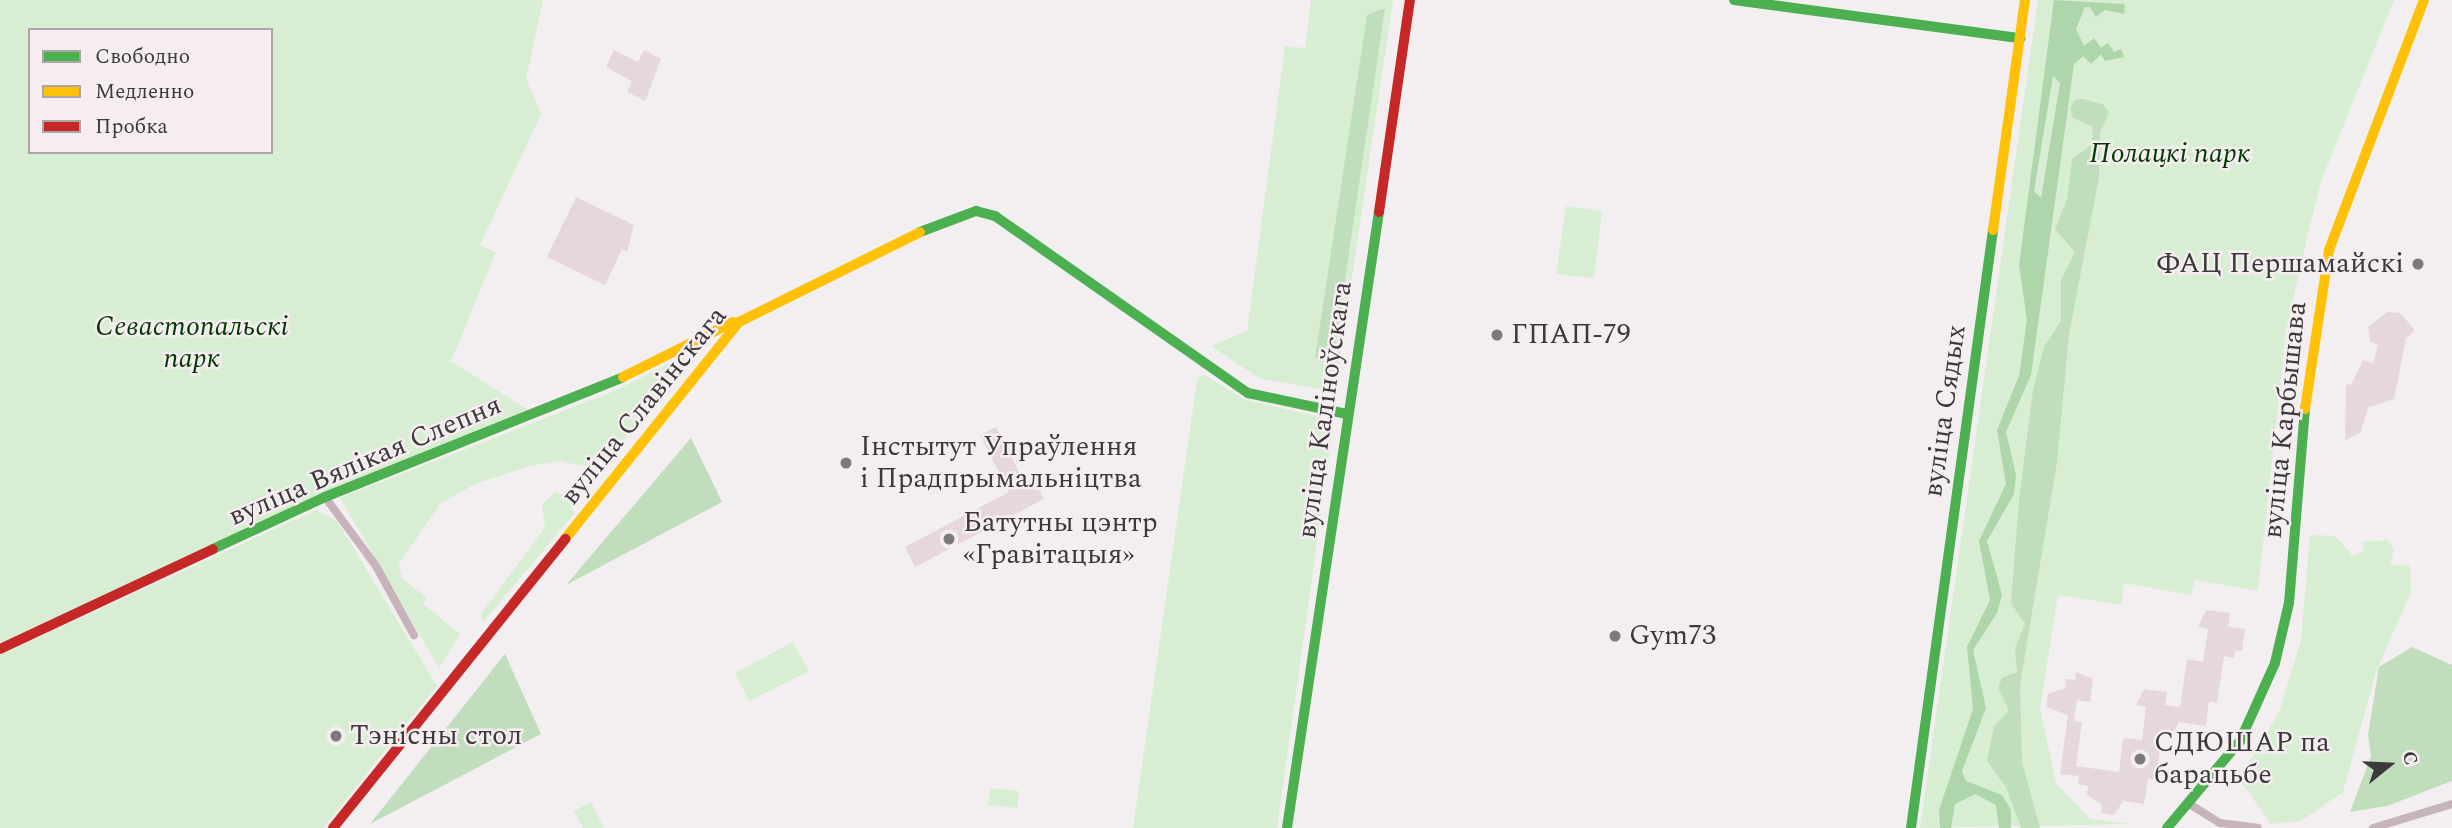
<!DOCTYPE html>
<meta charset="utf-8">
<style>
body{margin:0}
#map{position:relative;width:2452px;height:828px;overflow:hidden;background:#f3eff0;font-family:Spectral,serif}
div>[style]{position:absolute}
.green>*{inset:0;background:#d7eed3}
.forest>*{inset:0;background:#c0ddbc}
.water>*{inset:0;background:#afd5ab}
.building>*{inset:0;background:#e6d7db}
.street>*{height:8px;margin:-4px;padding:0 4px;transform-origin:4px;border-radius:4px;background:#c7b4ba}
.fast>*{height:10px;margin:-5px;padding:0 5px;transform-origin:5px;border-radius:5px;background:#4caf50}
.slow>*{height:10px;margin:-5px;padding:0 5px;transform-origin:5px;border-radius:5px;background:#ffc107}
.jam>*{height:10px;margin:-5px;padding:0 5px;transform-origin:5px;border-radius:5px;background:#c62828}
.dots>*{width:19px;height:19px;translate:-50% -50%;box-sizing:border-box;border:4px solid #f5edef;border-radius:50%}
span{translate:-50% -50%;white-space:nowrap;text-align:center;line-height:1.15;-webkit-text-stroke:5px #f5edef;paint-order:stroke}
.park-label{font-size:28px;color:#003c00;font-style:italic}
.poi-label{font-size:28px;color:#3c393a}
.right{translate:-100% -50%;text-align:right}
.left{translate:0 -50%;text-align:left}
.street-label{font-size:28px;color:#3c393a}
.legend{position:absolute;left:28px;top:28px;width:245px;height:126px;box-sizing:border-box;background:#f5edef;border:2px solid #aba5a7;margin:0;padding:9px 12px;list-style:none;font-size:21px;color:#3c393a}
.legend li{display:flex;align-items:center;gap:14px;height:35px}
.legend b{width:35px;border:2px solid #aba5a7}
.north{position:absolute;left:2354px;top:730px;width:70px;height:70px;-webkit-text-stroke:5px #f5edef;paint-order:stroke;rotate:72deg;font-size:19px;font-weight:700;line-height:28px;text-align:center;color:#3c393a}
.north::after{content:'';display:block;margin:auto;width:24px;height:32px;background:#3c393a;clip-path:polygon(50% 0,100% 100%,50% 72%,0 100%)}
</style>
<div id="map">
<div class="green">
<div style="clip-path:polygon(evenodd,0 0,543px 0,526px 79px,541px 114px,480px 245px,496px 252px,451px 361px,531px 412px,355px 479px,0 643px,0 0,30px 30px,271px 30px,271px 152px,30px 152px,30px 30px)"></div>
<div style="clip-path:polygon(1311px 0,1393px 0,1337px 379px,1328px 391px,1259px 378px,1211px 346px,1247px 331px,1285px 46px,1305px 48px)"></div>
<div style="clip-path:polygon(2038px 0,2394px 0,2322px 179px,2309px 229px,2286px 331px,2258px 591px,2195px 580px,2191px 595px,2124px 583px,2121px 605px,2058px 595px,2040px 708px,2056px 783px,2090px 819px,2132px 824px,1920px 828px)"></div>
<div style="clip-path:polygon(1566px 206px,1602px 211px,1594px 278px,1556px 274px)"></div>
<div style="clip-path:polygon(684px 356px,685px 364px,609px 459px,583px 466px,560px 461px,530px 466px,475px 484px,440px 504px,399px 564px,402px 578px,427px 598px,423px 604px,460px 634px,439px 668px,340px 498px,612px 392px)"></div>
<div style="clip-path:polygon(1203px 374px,1246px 400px,1323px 418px,1333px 429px,1277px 828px,1133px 828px,1197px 380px)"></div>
<div style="clip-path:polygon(556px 492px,570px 498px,574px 514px,483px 622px,481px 614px,545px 527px,542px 504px)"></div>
<div style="clip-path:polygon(316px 510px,337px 521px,437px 686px,323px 828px,0 828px,0 655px)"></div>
<div style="clip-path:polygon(2310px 535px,2335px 536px,2353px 556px,2364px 550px,2362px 542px,2387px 540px,2394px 549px,2390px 565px,2410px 566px,2411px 592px,2376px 672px,2343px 792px,2301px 821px,2271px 824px,2239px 779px,2279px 712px,2301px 640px)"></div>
<div style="clip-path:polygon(793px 642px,809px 671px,749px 701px,735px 673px)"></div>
<div style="clip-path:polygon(991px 788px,1019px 791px,1017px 808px,988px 805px)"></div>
<div style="clip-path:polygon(591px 802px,604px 828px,583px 828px,574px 811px)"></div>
</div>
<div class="forest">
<div style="clip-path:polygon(1385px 8px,1333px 361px,1315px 358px,1367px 15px)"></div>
<div style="clip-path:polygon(2083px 99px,2103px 104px,2109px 113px,2100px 132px,2099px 177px,2069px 334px,2057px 462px,2020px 685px,2022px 762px,2040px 828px,2021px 828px,2006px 787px,1987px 761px,1994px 726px,2009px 711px,1998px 688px,2002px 678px,2017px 672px,2015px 648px,2025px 624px,2011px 603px,2019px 501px,2033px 390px,2044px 347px,2061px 321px,2061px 280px,2075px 252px,2055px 229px,2067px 200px,2072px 159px,2089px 147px,2093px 136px,2092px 126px,2073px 118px,2070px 109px,2074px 100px)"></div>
<div style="clip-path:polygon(691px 438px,722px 502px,566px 585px)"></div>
<div style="clip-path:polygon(2412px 647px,2452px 665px,2452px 781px,2387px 806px,2350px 812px,2371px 756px,2368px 735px,2379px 667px)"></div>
<div style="clip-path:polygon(505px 654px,541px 734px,370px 824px)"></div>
</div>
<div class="water">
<div style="clip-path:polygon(evenodd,2054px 0,2125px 4px,2124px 14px,2105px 10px,2096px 17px,2090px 7px,2085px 7px,2076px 29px,2084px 46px,2094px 38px,2101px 48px,2108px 43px,2114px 52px,2121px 49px,2124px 57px,2105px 61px,2101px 54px,2091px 64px,2083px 56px,2074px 64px,2031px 375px,2006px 432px,2016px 475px,2014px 494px,1987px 541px,2002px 595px,1997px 613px,1973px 650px,1986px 708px,1962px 771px,1966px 781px,2002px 795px,2011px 810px,2011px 828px,1999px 828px,1996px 805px,1975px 794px,1955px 804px,1951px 828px,1940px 828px,1939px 810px,1973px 709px,1967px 647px,1990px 600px,1979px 541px,2006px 484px,1997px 430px,2019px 376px,2027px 320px,2019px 265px,2054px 0,2053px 76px,2060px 83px,2041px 198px,2034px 191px,2053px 76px)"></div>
</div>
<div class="building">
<div style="clip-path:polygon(614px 50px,638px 62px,644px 50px,661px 59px,645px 101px,627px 92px,632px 81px,606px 67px)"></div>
<div style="clip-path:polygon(576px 197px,634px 225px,627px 252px,622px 249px,605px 285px,547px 257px)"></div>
<div style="clip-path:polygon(2387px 312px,2400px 313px,2415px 330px,2406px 339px,2394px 399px,2369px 407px,2360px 433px,2345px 440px,2346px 384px,2351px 385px,2363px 360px,2373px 363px,2378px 345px,2370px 341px,2368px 327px)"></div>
<div style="clip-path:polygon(996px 427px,1025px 484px,1034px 479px,1044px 499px,915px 567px,905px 547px,1009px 492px,980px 435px)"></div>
<div style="clip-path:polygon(2206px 610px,2230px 613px,2228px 627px,2245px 629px,2242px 651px,2235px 650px,2234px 658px,2224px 656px,2217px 703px,2209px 701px,2206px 726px,2179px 722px,2172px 736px,2162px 735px,2156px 780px,2148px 779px,2144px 804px,2123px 801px,2114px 815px,2101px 813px,2102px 805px,2087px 795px,2088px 786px,2078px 784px,2079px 776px,2060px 774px,2068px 715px,2046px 707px,2048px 694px,2065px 688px,2066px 679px,2075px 680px,2076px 672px,2093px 679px,2090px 702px,2077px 700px,2074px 721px,2082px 722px,2076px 766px,2119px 772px,2123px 738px,2142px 740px,2146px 707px,2136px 705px,2144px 689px,2167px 692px,2165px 705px,2180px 707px,2187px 659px,2203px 662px,2208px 629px,2198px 627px)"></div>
</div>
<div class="street">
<div style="left:325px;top:497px;width:86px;rotate:53.5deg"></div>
<div style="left:376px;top:566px;width:79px;rotate:61.2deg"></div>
<div style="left:2191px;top:805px;width:34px;rotate:32deg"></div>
<div style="left:2220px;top:823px;width:38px;rotate:7deg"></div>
<div style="left:2373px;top:828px;width:83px;rotate:-16.9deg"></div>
</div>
<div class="fast">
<div style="left:1734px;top:0;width:289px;rotate:7.6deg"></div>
<div style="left:920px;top:232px;width:60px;rotate:-20.6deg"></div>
<div style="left:976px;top:211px;width:20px;rotate:15deg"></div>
<div style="left:995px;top:216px;width:309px;rotate:35deg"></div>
<div style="left:1248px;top:393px;width:101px;rotate:12deg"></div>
<div style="left:213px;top:549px;width:123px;rotate:-24.9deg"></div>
<div style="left:325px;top:497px;width:321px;rotate:-21.9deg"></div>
<div style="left:1287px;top:828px;width:623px;rotate:-81.51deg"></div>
<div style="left:1911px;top:828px;width:604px;rotate:-82.19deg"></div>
<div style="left:2167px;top:828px;width:114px;rotate:-50deg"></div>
<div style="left:2240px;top:741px;width:85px;rotate:-65.8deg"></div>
<div style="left:2275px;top:663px;width:62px;rotate:-76.9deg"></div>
<div style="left:2289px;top:603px;width:195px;rotate:-85.3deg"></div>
</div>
<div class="slow">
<div style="left:1993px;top:230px;width:232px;rotate:-82.1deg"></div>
<div style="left:623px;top:377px;width:123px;rotate:-26.6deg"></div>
<div style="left:2305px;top:409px;width:161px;rotate:-81.4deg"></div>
<div style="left:2329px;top:250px;width:267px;rotate:-69.2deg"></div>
<div style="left:565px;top:539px;width:278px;rotate:-51.3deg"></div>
<div style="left:739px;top:322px;width:202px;rotate:-26.4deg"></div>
</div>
<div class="jam">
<div style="left:1379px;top:212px;width:214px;rotate:-81.7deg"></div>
<div style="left:0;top:649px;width:235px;rotate:-25.1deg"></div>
<div style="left:333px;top:828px;width:371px;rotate:-51.2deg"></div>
</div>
<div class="dots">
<div style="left:2418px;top:264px;background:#7c797a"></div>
<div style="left:1497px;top:335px;background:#7c797a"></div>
<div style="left:846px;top:463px;background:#7c797a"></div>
<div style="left:949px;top:539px;background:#7c797a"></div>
<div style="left:1615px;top:636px;background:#7c797a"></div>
<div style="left:336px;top:736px;background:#7c797a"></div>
<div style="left:2140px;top:759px;background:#7c797a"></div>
</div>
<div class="park-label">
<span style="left:2170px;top:154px">Полацкі парк</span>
<span style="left:192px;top:343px">Севастопальскі<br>парк</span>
</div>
<div class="poi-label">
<span class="right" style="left:2404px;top:264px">ФАЦ Першамайскі</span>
<span class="left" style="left:1511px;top:335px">ГПАП-79</span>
<span class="left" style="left:860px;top:463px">Інстытут Упраўлення<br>і Прадпрымальніцтва</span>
<span class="left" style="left:963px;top:539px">Батутны цэнтр<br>«Гравітацыя»</span>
<span class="left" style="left:1629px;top:636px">Gym73</span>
<span class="left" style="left:350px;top:736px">Тэнісны стол</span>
<span class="left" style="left:2154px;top:759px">СДЮШАР па<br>барацьбе</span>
</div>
<div class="street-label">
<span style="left:644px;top:406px;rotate:-51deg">вуліца Славінскага</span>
<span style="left:1325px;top:410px;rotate:-82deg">вуліца Каліноўскага</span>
<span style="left:1945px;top:411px;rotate:-82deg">вуліца Сядых</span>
<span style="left:2285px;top:420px;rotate:-84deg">вуліца Карбышава</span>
<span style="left:365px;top:461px;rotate:-23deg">вуліца Вялікая Слепня</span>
</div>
<ul class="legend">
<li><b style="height:9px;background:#4caf50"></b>Свободно</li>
<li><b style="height:9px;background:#ffc107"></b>Медленно</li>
<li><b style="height:9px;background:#c62828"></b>Пробка</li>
</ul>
<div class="north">С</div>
</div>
